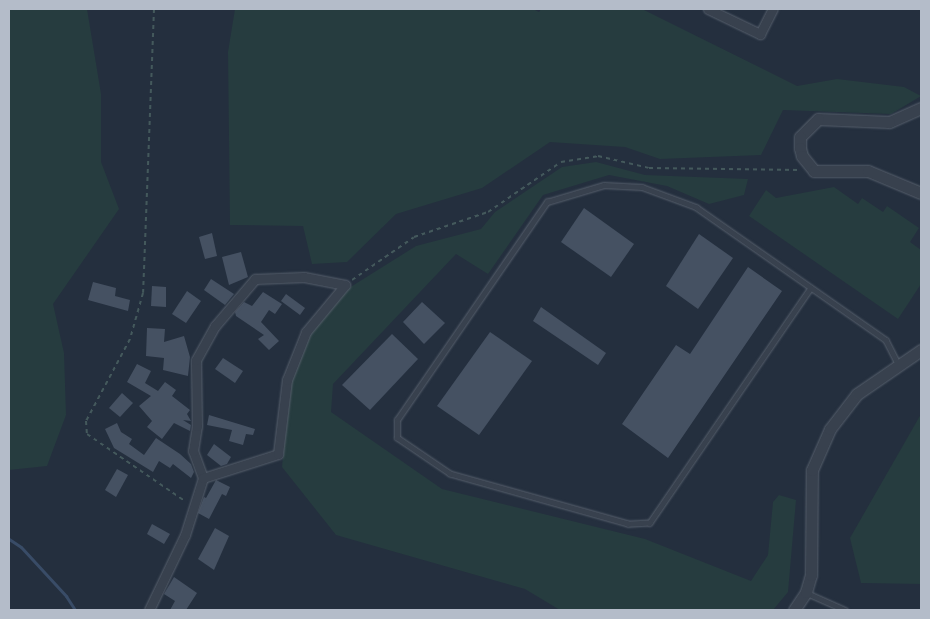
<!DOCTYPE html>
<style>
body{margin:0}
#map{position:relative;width:930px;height:619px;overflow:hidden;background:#242f3e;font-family:"IBM Plex Sans",sans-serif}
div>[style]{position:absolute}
.green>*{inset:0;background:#263c3f}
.stream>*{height:3px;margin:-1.5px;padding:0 1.5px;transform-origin:1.5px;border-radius:1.5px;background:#394c67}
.building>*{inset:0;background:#455162}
.path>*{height:2px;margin-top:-1px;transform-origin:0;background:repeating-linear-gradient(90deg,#44595c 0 4px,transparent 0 8px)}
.roads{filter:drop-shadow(0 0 1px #565f6c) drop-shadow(0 0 1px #565f6c)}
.service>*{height:4.5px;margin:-2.25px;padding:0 2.25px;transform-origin:2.25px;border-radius:2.25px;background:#38414e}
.minor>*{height:9px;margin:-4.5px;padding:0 4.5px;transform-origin:4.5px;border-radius:4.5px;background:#38414e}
.tertiary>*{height:11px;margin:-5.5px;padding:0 5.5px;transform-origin:5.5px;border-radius:5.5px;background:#38414e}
span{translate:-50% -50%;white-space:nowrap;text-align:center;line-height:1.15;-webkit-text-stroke:4.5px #1d2633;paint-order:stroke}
.frame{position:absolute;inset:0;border:10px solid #b4bcc9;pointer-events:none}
</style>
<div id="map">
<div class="green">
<div style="clip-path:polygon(9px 9px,87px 9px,101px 94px,101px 162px,119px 209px,53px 304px,64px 353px,66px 415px,47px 466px,9px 470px)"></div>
<div style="clip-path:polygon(235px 9px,533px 9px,539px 12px,541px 9px,642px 9px,797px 86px,837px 79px,904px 87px,921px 96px,891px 114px,783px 110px,761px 155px,660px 159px,625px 147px,550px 142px,482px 188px,396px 214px,347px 262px,312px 264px,303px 226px,230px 225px,228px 52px)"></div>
<div style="clip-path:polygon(596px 162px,645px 175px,748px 179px,744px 195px,709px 204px,667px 186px,609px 175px,543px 195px,488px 274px,456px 254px,333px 384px,331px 412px,442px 489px,645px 539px,751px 581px,768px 555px,773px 502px,779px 495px,796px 500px,788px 592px,773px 610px,560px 610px,525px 589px,336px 535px,282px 467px,290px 382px,310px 335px,341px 293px,416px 246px,481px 229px,495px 212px,562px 167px)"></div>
<div style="clip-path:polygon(834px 187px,858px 204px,862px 198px,883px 212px,887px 206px,919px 228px,910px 242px,921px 250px,921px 284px,898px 319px,749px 216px,766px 190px,776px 198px)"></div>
<div style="clip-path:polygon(921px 414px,921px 584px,861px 583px,850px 538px)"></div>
</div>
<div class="stream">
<div style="left:9px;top:539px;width:14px;rotate:34deg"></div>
<div style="left:21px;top:547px;width:67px;rotate:47.4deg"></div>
<div style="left:66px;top:596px;width:17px;rotate:57deg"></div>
</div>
<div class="building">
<div style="clip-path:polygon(584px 208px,634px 244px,611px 277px,561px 242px)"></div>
<div style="clip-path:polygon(212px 233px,217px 256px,205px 259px,199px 237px)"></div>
<div style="clip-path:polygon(699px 234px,733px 258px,698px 309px,666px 286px)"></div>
<div style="clip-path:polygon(241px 252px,248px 277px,229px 285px,222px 257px)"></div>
<div style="clip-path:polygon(748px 267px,782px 291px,668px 458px,622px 424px,676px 345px,690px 354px)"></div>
<div style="clip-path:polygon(211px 279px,234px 294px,225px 305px,204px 290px)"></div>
<div style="clip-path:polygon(93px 282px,116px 288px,115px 296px,130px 300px,128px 311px,88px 300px)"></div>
<div style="clip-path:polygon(152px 286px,166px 287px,166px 307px,151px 306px)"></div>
<div style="clip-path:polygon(187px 291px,201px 301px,186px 323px,172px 314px)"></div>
<div style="clip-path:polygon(263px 292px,282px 304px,275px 314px,269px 310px,261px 322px,279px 341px,269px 350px,258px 339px,264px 335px,236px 316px,235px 312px,244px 302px,252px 306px)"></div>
<div style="clip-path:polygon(286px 294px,305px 308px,300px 315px,281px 301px)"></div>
<div style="clip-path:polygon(422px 302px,445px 323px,424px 344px,403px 322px)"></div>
<div style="clip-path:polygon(541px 307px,606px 353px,598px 365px,533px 321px)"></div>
<div style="clip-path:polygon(147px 328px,165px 329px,164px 342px,184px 336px,190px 357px,188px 376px,163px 370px,164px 358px,146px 356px)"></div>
<div style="clip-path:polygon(490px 332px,532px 361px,479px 435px,437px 406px)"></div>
<div style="clip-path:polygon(392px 334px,418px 359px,370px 410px,342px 385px)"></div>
<div style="clip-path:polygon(223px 358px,243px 371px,235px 383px,215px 369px)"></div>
<div style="clip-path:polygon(137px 364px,151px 371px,145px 383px,158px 391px,165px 382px,176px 390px,172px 396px,190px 410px,187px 414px,191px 421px,183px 420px,191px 425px,190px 431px,174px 423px,162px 439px,147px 427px,152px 421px,139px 406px,151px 396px,127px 382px)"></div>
<div style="clip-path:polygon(122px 393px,133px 403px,120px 417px,109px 408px)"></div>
<div style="clip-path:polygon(209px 415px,255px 429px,253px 435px,246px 434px,243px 445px,229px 441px,232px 430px,207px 425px)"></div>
<div style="clip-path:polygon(117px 423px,121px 432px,132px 439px,129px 444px,144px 455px,156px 438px,180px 454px,191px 464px,194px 472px,191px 478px,173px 464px,170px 468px,159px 461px,153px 472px,114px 448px,105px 429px)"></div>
<div style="clip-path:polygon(214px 444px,231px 457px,227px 464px,221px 466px,207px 455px)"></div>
<div style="clip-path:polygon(117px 469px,128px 475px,116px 497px,105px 490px)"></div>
<div style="clip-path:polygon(216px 480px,230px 487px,226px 496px,222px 494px,209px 519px,198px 513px,204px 497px,206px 498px)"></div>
<div style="clip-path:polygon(152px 524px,170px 534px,164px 544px,147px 534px)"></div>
<div style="clip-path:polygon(215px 528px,229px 536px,214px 570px,198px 559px)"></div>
<div style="clip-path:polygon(174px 577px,197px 593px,186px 610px,170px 610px,175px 601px,164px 594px)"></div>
</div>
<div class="path">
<div style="left:154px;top:9px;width:284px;rotate:92.2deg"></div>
<div style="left:143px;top:293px;width:48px;rotate:105.8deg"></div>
<div style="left:130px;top:339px;width:93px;rotate:118.2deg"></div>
<div style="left:86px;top:421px;width:13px;rotate:86deg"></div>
<div style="left:87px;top:434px;width:119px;rotate:34.4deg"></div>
<div style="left:352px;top:280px;width:75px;rotate:-34.7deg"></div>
<div style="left:414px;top:237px;width:78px;rotate:-18.7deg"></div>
<div style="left:488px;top:212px;width:88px;rotate:-34.4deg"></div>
<div style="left:561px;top:162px;width:37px;rotate:-9deg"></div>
<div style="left:598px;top:156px;width:52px;rotate:13.2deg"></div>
<div style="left:649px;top:168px;width:151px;rotate:0.8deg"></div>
</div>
<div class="roads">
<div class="service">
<div style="left:811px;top:288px;width:285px;rotate:124.4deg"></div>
<div style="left:650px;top:523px;width:22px;rotate:177deg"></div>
<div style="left:628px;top:524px;width:185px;rotate:-164.3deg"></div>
<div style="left:450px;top:474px;width:64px;rotate:-145.8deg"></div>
<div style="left:397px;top:438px;width:18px;rotate:-90deg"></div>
<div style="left:397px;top:420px;width:265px;rotate:-55.5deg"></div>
<div style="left:547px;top:202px;width:59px;rotate:-16.6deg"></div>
<div style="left:604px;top:185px;width:38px;rotate:3deg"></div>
<div style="left:642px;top:187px;width:58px;rotate:20.3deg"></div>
<div style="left:696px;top:207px;width:232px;rotate:35deg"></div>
<div style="left:886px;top:340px;width:27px;rotate:63deg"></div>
<div style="left:807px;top:593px;width:42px;rotate:24.1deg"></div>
</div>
<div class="minor">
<div style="left:708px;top:9px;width:58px;rotate:25.7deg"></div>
<div style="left:760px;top:34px;width:28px;rotate:-63deg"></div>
<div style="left:203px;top:478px;width:29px;rotate:-110deg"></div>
<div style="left:193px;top:451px;width:25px;rotate:-81deg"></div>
<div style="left:197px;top:426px;width:66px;rotate:-90.9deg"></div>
<div style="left:196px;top:360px;width:39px;rotate:-61deg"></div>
<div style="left:215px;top:326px;width:62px;rotate:-49.6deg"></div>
<div style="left:255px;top:279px;width:49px;rotate:-2.3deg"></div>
<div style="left:304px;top:277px;width:42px;rotate:11deg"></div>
<div style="left:149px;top:610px;width:83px;rotate:-64.4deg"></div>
<div style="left:185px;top:535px;width:60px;rotate:-72.5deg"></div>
<div style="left:203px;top:478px;width:79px;rotate:-17.7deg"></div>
<div style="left:278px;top:454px;width:75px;rotate:-83.1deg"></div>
<div style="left:287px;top:380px;width:52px;rotate:-68.4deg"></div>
<div style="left:306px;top:332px;width:61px;rotate:-50.3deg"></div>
</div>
<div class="tertiary">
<div style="left:921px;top:108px;width:35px;rotate:156deg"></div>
<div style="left:889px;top:122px;width:71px;rotate:-177.6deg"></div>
<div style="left:818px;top:119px;width:25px;rotate:135deg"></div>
<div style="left:800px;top:137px;width:11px;rotate:90deg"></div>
<div style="left:800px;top:148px;width:8px;rotate:76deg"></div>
<div style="left:802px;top:156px;width:19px;rotate:51deg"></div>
<div style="left:814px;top:171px;width:54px"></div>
<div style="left:868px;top:171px;width:57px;rotate:22.5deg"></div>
<div style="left:794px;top:610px;width:22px;rotate:-56deg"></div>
<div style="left:806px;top:592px;width:18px;rotate:-74deg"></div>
<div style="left:811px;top:575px;width:105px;rotate:-89.5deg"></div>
<div style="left:812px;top:470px;width:45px;rotate:-66.3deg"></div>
<div style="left:830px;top:429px;width:44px;rotate:-52.4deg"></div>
<div style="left:857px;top:394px;width:78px;rotate:-34.5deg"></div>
</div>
</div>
<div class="frame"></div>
</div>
